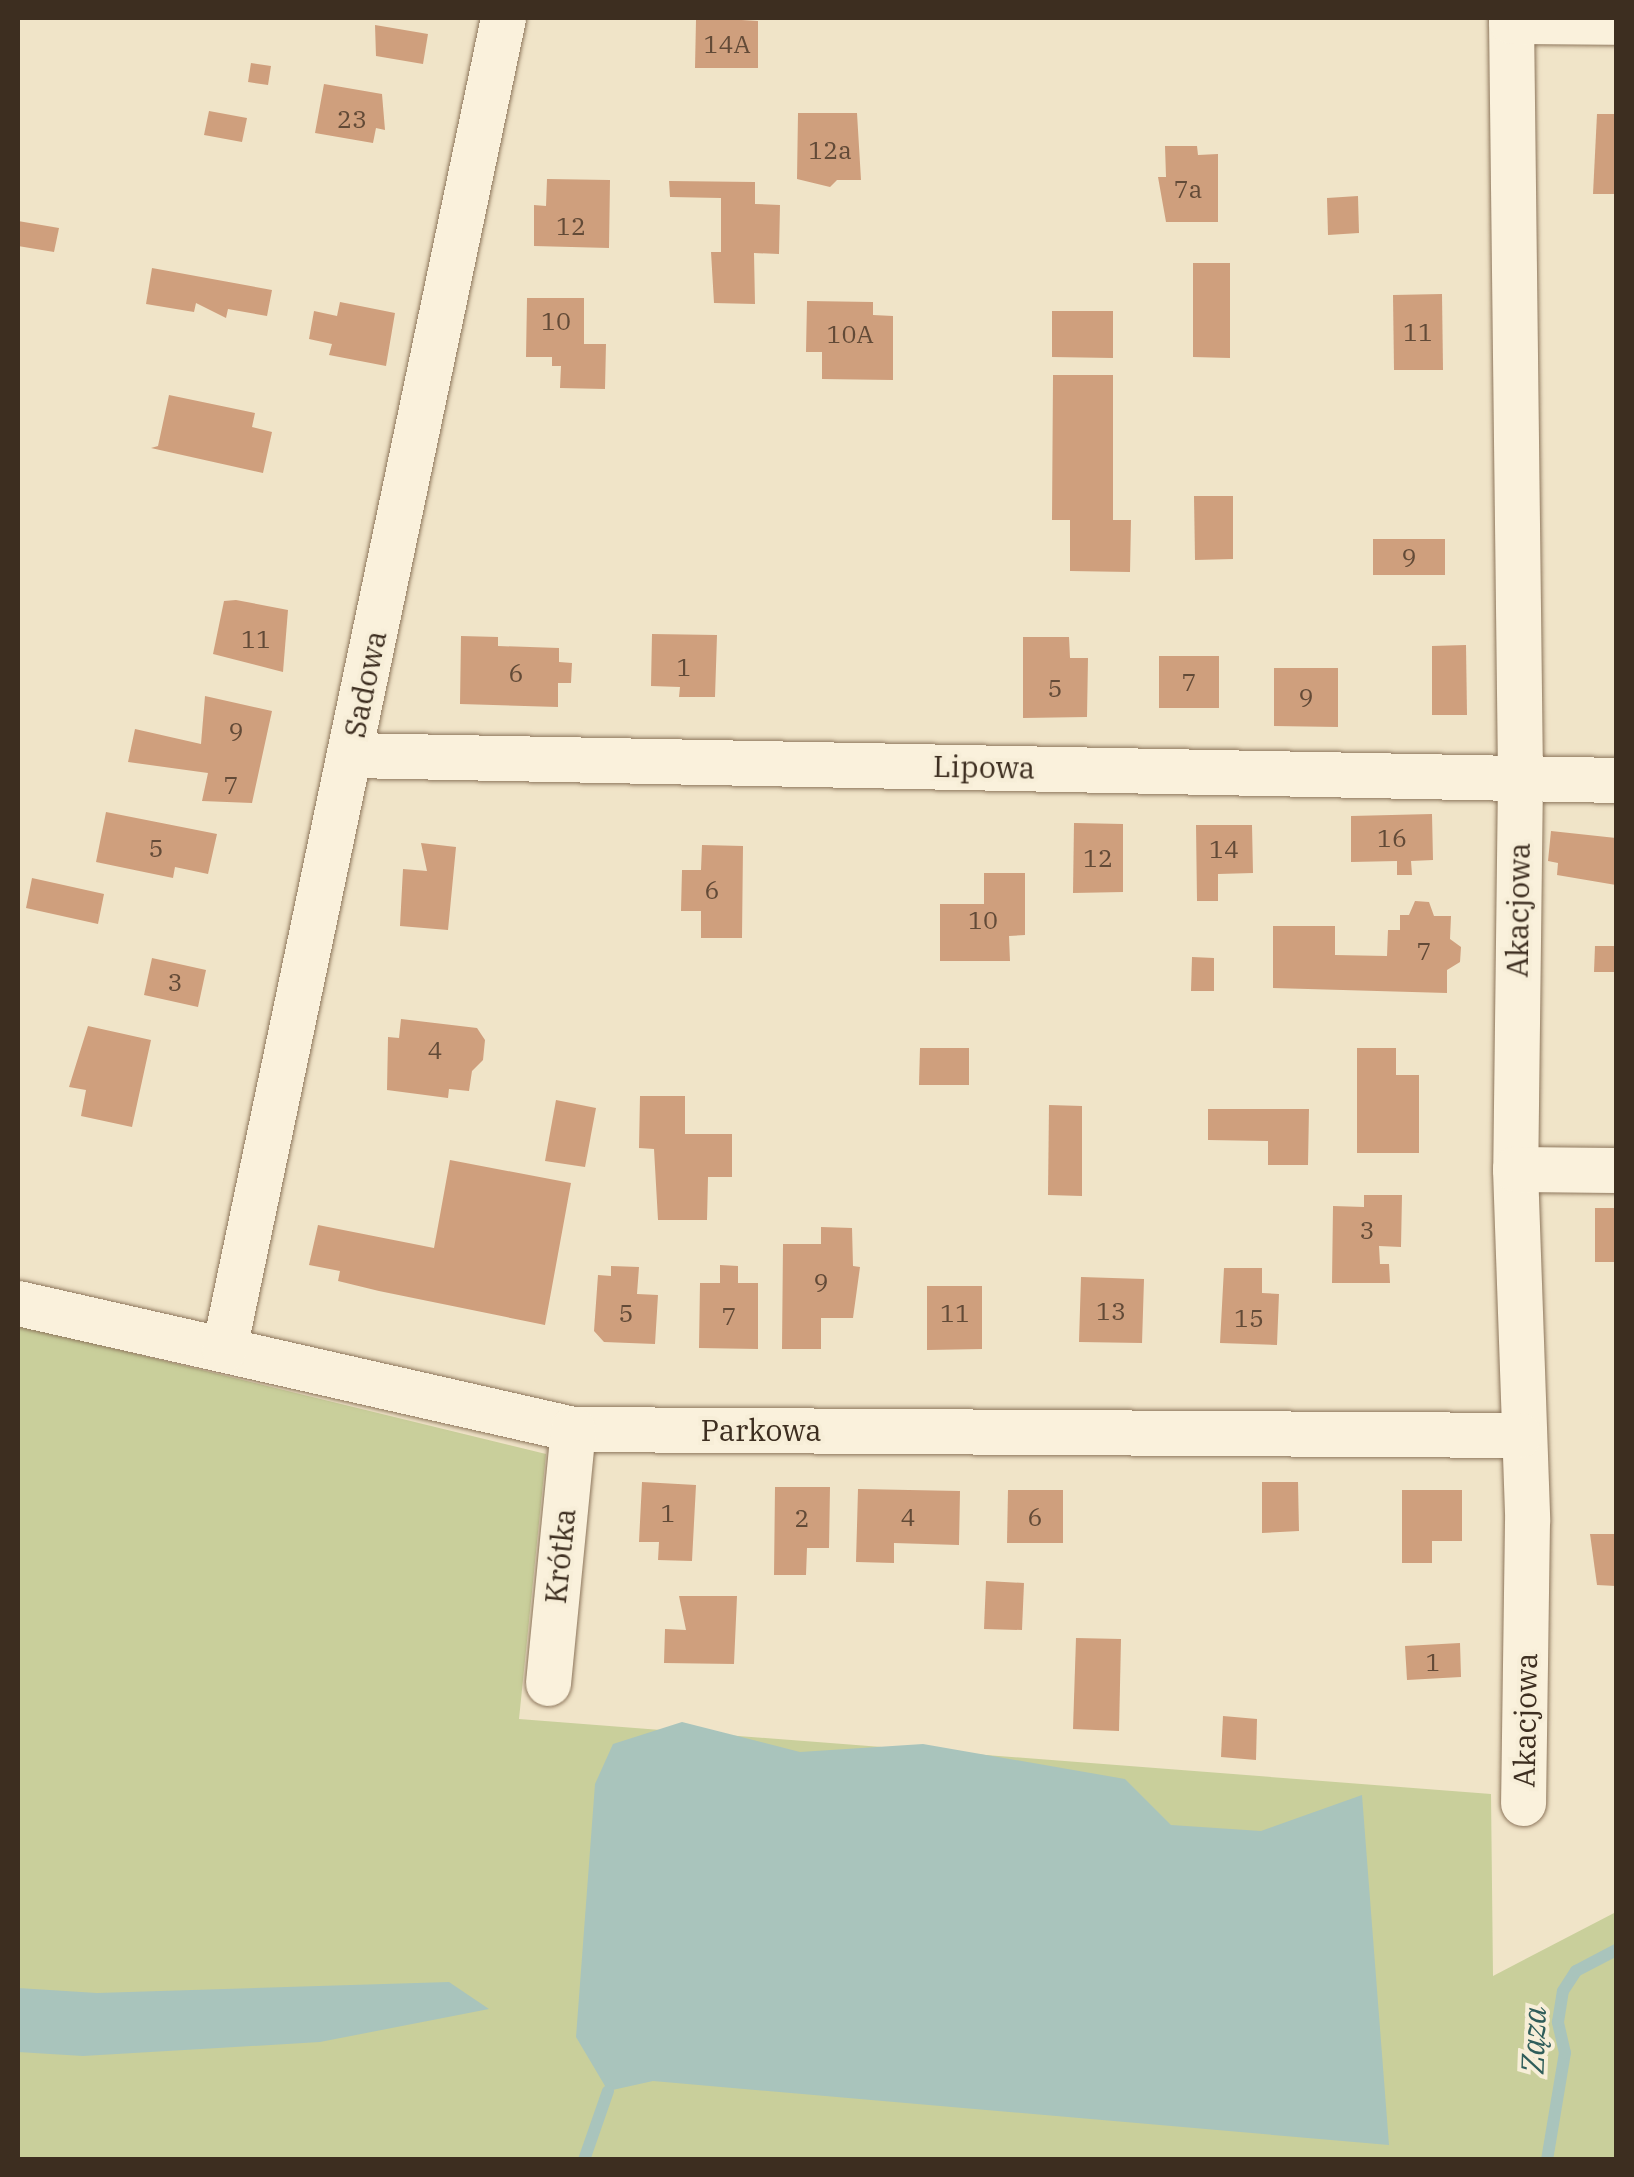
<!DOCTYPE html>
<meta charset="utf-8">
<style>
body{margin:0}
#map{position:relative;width:1634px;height:2177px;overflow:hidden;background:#f0e4c8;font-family:"IBM Plex Serif",serif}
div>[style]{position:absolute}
.green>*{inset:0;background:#c9cf9b}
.water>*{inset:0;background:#a9c4bc}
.stream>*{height:12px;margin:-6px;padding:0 6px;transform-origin:6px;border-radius:6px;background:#a9c4bc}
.building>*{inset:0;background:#cf9f7d}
.roads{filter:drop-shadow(0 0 2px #8d765c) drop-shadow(0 0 2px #8d765c)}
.minor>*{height:45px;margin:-22.5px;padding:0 22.5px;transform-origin:22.5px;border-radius:22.5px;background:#faf1dc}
span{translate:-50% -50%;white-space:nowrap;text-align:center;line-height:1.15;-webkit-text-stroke:8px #f7eed8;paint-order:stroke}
.number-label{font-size:25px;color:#624a37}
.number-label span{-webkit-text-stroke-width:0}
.street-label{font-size:30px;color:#3d2e20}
.water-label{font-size:32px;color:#2f5d5a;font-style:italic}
.frame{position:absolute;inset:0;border:20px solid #3d2e20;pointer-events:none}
</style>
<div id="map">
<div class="green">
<div style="clip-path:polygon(18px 1325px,546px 1454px,519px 1719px,1491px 1794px,1493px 1976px,1616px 1912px,1616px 2159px,18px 2160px)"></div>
</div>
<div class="water">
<div style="clip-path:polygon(682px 1722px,800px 1752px,923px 1744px,1125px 1779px,1171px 1825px,1261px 1831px,1362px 1795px,1389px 2145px,653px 2081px,608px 2091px,576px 2037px,595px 1784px,613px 1744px)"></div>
<div style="clip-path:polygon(449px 1982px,489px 2009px,320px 2042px,83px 2056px,18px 2052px,18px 1988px,97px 1993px)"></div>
</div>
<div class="stream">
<div style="left:584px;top:2160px;width:73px;rotate:-70.8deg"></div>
<div style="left:1547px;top:2160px;width:109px;rotate:-80.5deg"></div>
<div style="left:1565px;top:2053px;width:32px;rotate:-103deg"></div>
<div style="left:1558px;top:2022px;width:31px;rotate:-81deg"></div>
<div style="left:1563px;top:1991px;width:24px;rotate:-57deg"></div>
<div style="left:1576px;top:1971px;width:45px;rotate:-27.7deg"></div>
</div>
<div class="building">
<div style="clip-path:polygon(709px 18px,758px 21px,758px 68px,695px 68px,696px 20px)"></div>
<div style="clip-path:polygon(375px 25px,428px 34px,423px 64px,376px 56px)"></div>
<div style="clip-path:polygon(251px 63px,271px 66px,268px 85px,248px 82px)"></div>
<div style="clip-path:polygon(324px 84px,382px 94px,385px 130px,376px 128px,373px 143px,315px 133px)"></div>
<div style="clip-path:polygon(209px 111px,247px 118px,242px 142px,204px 135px)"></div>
<div style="clip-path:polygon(798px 113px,857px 113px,861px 180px,837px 180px,830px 187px,797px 179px)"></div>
<div style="clip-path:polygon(1597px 114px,1616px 114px,1616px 194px,1593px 194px)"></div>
<div style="clip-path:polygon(1165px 146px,1197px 146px,1198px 155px,1218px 154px,1218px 222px,1166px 222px,1158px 177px,1166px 177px)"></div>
<div style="clip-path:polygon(547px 179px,610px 180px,609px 248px,534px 246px,534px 205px,546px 206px)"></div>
<div style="clip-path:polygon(669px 181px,755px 182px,755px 204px,780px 205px,779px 254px,754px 253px,755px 304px,714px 303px,711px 252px,721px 252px,721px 198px,670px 197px)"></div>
<div style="clip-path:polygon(1358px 196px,1359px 233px,1328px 235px,1327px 198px)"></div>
<div style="clip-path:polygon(18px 221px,59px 228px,54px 252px,18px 246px)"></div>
<div style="clip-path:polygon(1193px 263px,1230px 263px,1230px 358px,1193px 357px)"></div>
<div style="clip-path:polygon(152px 268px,272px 290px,267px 316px,228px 309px,226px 318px,196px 303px,194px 312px,146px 304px)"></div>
<div style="clip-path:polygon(1442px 294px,1443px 370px,1394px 370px,1393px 295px)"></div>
<div style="clip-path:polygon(527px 298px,584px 298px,584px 344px,606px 344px,605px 389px,560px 388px,561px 366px,552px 366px,552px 357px,526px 357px)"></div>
<div style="clip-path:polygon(807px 301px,873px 302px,873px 315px,893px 316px,893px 380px,822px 379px,822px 352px,806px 352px)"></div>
<div style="clip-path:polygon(340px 302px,395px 313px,386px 366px,329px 355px,332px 344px,309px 339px,314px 311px,337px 316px)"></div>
<div style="clip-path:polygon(1052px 311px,1113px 311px,1113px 358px,1052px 357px)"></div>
<div style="clip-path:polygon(1053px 375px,1113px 375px,1113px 520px,1131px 520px,1130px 572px,1070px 571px,1070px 520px,1052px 520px)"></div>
<div style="clip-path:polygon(169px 395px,255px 413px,252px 427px,272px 432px,263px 473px,151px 448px,158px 446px)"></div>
<div style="clip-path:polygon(1194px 496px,1233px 496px,1233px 559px,1195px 560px)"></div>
<div style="clip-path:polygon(1373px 539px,1445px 539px,1445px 575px,1373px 575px)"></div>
<div style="clip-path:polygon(236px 600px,288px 610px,283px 672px,213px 654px,224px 601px)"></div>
<div style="clip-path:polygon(652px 634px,717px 635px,715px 697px,679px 697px,680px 687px,651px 686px)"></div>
<div style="clip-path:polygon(461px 636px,498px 637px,498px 646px,559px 648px,559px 662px,572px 663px,571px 683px,558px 683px,558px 707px,460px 704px)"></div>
<div style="clip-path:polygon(1023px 637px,1069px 637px,1070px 658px,1088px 658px,1087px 717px,1023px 718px)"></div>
<div style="clip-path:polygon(1466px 645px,1467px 715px,1432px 715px,1432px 646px)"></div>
<div style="clip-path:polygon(1159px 656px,1219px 656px,1219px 708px,1159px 708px)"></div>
<div style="clip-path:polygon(1274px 668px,1338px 668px,1338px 727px,1274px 726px)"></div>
<div style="clip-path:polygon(205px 696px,272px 711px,252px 803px,202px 801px,208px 773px,128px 762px,135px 729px,201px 744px)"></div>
<div style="clip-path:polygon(106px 812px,217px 834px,208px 874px,175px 867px,173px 878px,96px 862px)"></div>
<div style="clip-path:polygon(1432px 814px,1433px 860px,1411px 861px,1412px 875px,1397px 875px,1397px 861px,1351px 862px,1351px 816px)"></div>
<div style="clip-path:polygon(1074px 823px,1123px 824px,1123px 892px,1073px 893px)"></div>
<div style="clip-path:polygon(1196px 825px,1252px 825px,1253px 873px,1218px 874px,1218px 901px,1197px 901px)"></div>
<div style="clip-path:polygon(1551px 831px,1616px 838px,1616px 885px,1557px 875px,1558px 863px,1548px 861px)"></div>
<div style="clip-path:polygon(421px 843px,456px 847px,448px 930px,400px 926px,403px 869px,427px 871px)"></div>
<div style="clip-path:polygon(702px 845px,743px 846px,742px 938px,701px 938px,701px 911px,681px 911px,682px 870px,701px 870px)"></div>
<div style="clip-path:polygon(984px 873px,1025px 873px,1025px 935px,1009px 936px,1010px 961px,940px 961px,940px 904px,984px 904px)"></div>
<div style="clip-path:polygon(32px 878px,104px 894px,98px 924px,26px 908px)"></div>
<div style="clip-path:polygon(1415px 901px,1429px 902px,1434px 916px,1451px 916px,1450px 939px,1461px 947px,1460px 962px,1447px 970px,1447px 993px,1273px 988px,1273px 926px,1335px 926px,1335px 955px,1387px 956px,1388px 930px,1400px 930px,1400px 915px,1409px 915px)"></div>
<div style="clip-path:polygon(1595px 946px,1616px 946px,1616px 972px,1594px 972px)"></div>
<div style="clip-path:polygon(1192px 957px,1214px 958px,1214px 991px,1191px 991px)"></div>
<div style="clip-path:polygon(152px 958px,206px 970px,198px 1007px,144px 995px)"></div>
<div style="clip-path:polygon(401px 1019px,477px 1028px,485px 1040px,483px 1060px,472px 1071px,469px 1091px,449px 1089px,448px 1098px,387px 1090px,388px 1037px,399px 1038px)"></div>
<div style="clip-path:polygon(88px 1026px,151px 1040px,132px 1127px,81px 1116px,86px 1090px,69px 1087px)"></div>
<div style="clip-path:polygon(920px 1048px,969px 1048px,969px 1085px,919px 1085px)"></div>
<div style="clip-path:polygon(1357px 1048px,1396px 1048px,1396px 1075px,1419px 1075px,1419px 1153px,1357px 1153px)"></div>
<div style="clip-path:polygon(640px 1096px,685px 1096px,685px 1134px,732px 1134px,732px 1177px,708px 1177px,707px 1220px,658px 1220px,654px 1149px,639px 1148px)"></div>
<div style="clip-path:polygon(556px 1100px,596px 1108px,585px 1167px,545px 1161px)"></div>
<div style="clip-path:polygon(1049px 1105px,1082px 1106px,1082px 1196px,1048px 1195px)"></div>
<div style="clip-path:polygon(1208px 1109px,1309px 1109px,1308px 1165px,1268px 1165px,1268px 1141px,1208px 1140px)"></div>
<div style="clip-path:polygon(450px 1160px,571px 1183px,545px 1325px,379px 1291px,338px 1281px,340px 1271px,309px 1265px,318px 1225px,434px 1248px)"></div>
<div style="clip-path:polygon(1364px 1195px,1402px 1195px,1401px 1247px,1379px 1246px,1380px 1264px,1389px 1264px,1390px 1283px,1332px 1283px,1333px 1206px,1364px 1207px)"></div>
<div style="clip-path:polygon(1595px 1208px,1616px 1208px,1616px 1262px,1595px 1262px)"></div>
<div style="clip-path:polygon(821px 1227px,852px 1228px,853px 1266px,860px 1267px,853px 1318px,821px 1318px,821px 1349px,782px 1349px,783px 1244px,821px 1244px)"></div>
<div style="clip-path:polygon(720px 1265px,738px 1266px,738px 1283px,758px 1283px,758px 1349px,699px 1348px,700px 1283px,720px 1283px)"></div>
<div style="clip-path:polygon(611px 1266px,639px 1267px,637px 1294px,658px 1295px,655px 1344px,604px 1342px,594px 1331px,598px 1275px,611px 1276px)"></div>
<div style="clip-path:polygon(1224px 1268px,1262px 1268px,1262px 1293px,1279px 1294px,1277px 1345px,1220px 1343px)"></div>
<div style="clip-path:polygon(1081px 1277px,1144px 1279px,1142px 1343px,1079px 1342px)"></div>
<div style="clip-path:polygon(927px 1286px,982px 1286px,982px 1349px,927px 1350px)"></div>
<div style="clip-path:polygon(642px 1482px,696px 1485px,692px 1561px,658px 1560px,659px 1542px,639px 1542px)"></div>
<div style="clip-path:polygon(1262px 1482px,1298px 1482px,1299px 1531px,1262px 1533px)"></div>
<div style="clip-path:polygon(775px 1487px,830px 1487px,829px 1548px,807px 1548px,806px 1575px,774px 1575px)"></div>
<div style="clip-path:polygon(858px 1489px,960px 1491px,959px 1545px,894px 1543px,894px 1563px,856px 1562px)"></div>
<div style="clip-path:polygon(1008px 1490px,1063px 1490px,1063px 1543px,1007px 1543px)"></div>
<div style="clip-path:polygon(1402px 1490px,1462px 1490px,1462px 1541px,1432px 1541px,1432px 1563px,1402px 1563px)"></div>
<div style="clip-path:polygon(1590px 1534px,1616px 1534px,1616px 1586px,1597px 1585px)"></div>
<div style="clip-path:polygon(986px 1581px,1024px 1583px,1022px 1630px,984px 1629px)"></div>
<div style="clip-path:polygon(679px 1596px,737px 1596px,734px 1664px,664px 1663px,665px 1629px,686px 1630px)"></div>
<div style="clip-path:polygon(1076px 1638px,1121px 1639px,1119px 1731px,1073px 1729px)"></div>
<div style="clip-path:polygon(1460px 1643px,1461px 1677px,1407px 1680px,1405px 1646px)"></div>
<div style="clip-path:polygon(1223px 1716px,1257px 1719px,1256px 1760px,1221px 1757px)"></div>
</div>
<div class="roads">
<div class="minor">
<div style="left:1511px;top:18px;width:760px;rotate:89.32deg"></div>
<div style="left:1520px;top:778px;width:391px;rotate:90.7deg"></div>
<div style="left:1515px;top:1169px;width:352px;rotate:88deg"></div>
<div style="left:1527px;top:1521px;width:282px;rotate:90.8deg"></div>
<div style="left:1511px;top:21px;width:105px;rotate:0.5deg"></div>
<div style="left:351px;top:755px;width:1265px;rotate:1.13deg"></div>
<div style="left:1515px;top:1169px;width:101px;rotate:0.6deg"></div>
<div style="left:18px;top:1303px;width:569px;rotate:12.79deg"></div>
<div style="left:573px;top:1429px;width:946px;rotate:0.36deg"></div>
<div style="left:224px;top:1349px;width:1360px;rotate:-78.16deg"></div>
<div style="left:548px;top:1683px;width:255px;rotate:-84.4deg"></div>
</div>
</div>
<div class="number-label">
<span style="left:727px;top:44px">14A</span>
<span style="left:352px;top:119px">23</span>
<span style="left:830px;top:150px">12a</span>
<span style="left:1188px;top:189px">7a</span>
<span style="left:571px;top:226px">12</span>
<span style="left:556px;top:321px">10</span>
<span style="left:1418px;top:332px">11</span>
<span style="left:850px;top:334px">10A</span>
<span style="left:1409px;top:557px">9</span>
<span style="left:256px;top:639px">11</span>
<span style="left:684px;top:667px">1</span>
<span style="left:516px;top:673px">6</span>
<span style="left:1189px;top:682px">7</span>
<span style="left:1055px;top:688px">5</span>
<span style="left:1306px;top:697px">9</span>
<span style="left:236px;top:731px">9</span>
<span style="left:231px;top:785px">7</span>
<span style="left:1392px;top:838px">16</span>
<span style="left:156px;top:848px">5</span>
<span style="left:1224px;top:849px">14</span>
<span style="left:1098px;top:858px">12</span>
<span style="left:712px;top:890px">6</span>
<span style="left:983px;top:920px">10</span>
<span style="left:1424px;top:951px">7</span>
<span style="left:175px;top:982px">3</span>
<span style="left:435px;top:1050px">4</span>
<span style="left:1367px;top:1230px">3</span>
<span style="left:821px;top:1282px">9</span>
<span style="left:1111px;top:1311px">13</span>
<span style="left:626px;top:1313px">5</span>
<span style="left:955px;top:1313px">11</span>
<span style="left:729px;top:1316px">7</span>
<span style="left:1249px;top:1318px">15</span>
<span style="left:668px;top:1513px">1</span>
<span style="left:908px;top:1517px">4</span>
<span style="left:1035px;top:1517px">6</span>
<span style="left:802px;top:1518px">2</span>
<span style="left:1433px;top:1662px">1</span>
</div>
<div class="street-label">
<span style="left:365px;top:684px;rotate:-78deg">Sadowa</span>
<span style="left:984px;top:767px;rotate:1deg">Lipowa</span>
<span style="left:1518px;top:910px;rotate:-89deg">Akacjowa</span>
<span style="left:761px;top:1430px">Parkowa</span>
<span style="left:560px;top:1556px;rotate:-84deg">Krótka</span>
<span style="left:1525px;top:1720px;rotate:-89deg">Akacjowa</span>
</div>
<div class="water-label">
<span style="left:1533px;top:2040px;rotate:-88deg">Ząza</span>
</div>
<div class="frame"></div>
</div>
